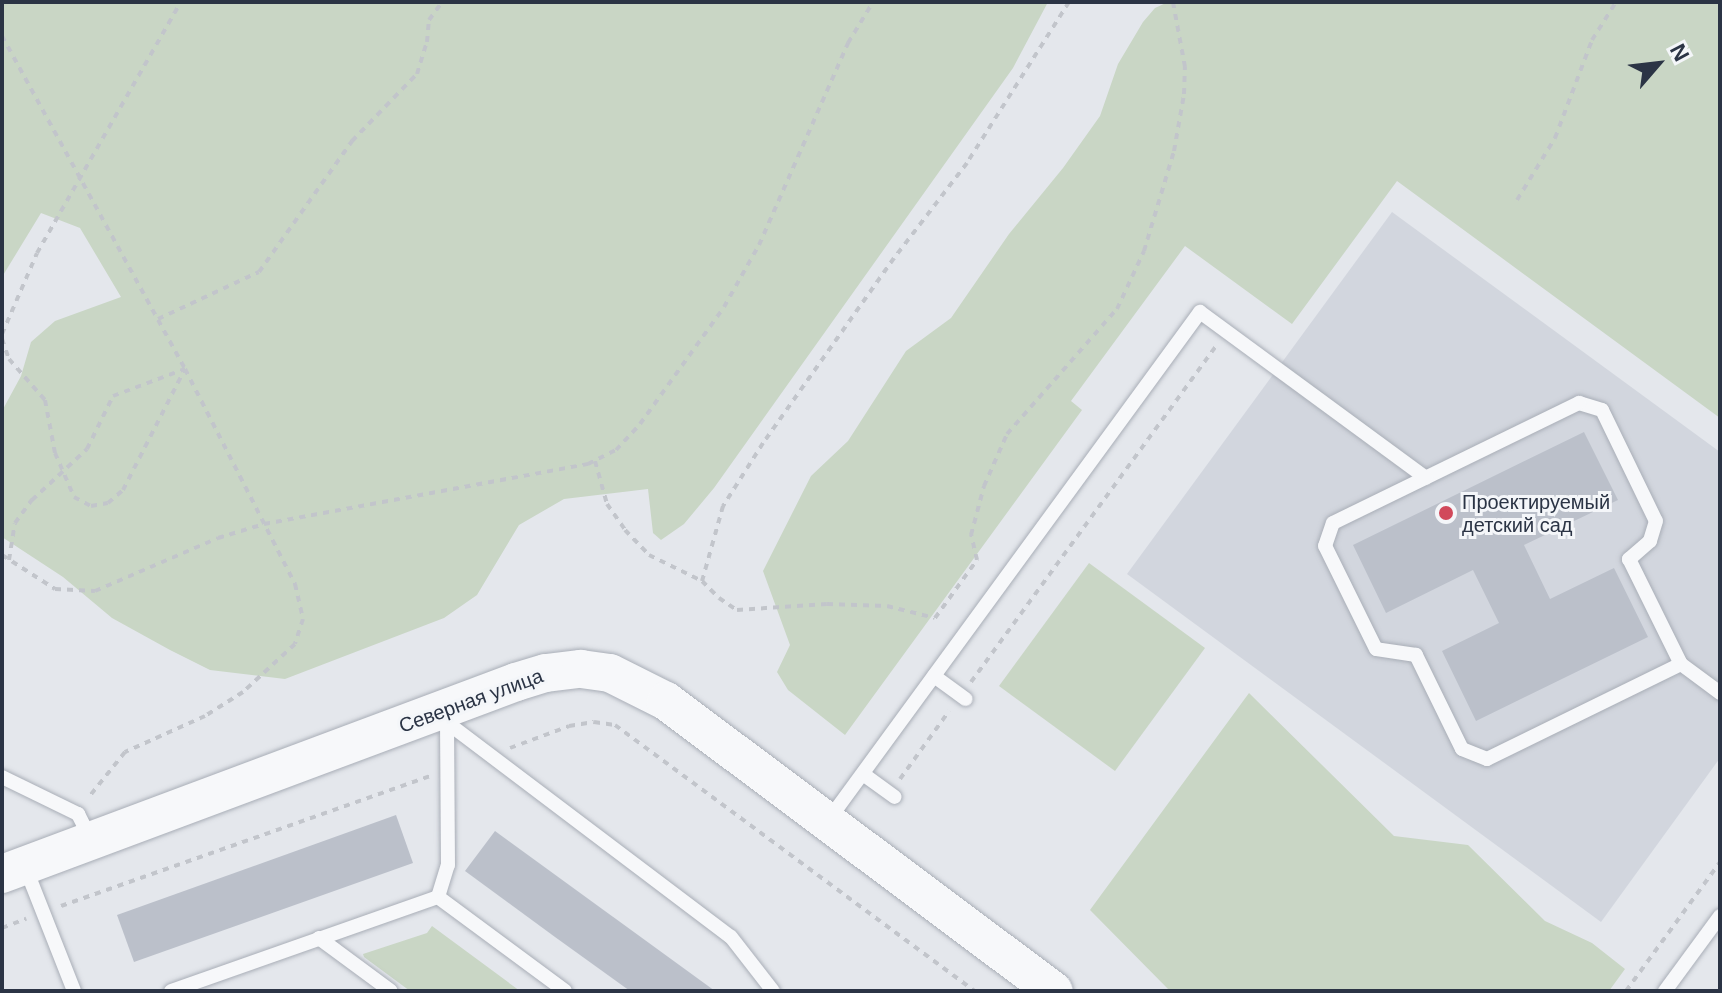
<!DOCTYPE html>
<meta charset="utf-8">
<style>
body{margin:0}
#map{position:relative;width:1722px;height:993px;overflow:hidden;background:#e4e7ec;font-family:Helvetica,sans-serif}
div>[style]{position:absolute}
.built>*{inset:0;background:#d2d6de}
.green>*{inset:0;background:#c9d6c5}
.building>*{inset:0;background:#bbc0ca}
.path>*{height:4px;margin-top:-2px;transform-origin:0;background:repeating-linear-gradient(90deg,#c2c5cb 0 6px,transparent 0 12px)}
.roads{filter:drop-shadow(0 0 2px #a9aeb7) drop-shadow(0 0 2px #a9aeb7)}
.service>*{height:14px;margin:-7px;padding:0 7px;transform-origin:7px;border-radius:7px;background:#f7f8fa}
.tertiary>*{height:38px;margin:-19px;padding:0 19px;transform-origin:19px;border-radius:19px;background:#f7f8fa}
.dots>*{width:22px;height:22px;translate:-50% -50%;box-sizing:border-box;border:4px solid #f4f6f9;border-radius:50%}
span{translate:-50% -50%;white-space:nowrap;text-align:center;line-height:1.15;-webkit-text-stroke:6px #f4f6f9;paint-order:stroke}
.poi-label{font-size:20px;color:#2b3445}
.left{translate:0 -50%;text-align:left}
.street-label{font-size:20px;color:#2b3445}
.frame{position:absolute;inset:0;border:4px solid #2b3445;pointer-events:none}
.north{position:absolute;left:1618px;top:24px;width:80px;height:80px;-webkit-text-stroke:6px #f4f6f9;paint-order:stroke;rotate:62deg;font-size:22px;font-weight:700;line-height:32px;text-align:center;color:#2b3445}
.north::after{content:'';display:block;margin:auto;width:28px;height:36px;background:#2b3445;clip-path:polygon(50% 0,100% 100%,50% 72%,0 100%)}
</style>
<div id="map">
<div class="built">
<div style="clip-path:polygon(1392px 212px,1720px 452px,1720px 758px,1601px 922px,1127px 574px)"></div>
</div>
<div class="green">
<div style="clip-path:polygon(2px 2px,1048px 2px,1013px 68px,714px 488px,684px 524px,661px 540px,653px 533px,648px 489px,564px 499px,519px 525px,477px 595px,444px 618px,285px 679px,210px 670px,170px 650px,112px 618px,63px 577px,2px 537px,2px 411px,21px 376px,31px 342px,55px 321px,121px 297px,80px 228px,41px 213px,2px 277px)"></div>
<div style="clip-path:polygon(1168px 2px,1720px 2px,1720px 418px,1397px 181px,1292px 324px,1185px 246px,1071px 401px,1082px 410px,845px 735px,788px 690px,777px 672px,790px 645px,763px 571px,811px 476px,848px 441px,906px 351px,951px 318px,1009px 234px,1063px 168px,1100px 116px,1118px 64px,1143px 22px,1155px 8px)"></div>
<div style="clip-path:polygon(1089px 563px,1205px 648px,1115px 771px,999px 686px)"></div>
<div style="clip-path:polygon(1249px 693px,1394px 836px,1468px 845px,1545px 921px,1592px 943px,1625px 969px,1609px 991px,1170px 991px,1090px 910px)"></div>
<div style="clip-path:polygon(432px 926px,520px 991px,410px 991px,364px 957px,363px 954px,427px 933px)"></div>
</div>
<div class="building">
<div style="clip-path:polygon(1584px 432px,1618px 500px,1524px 545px,1550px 599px,1614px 568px,1648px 637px,1476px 721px,1442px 651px,1499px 623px,1473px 570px,1386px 613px,1353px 545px)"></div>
<div style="clip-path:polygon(396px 815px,413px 863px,134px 962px,117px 915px)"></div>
<div style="clip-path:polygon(495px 831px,715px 991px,630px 991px,555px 937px,465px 871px)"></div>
</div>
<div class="path">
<div style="left:1069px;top:2px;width:191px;rotate:122.4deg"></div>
<div style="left:967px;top:163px;width:120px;rotate:127.5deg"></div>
<div style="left:894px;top:258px;width:227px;rotate:125.3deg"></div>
<div style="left:763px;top:443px;width:75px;rotate:122.4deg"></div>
<div style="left:723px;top:506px;width:78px;rotate:105.6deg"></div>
<div style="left:702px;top:581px;width:24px;rotate:45deg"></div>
<div style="left:719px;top:598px;width:22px;rotate:34deg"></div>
<div style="left:737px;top:610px;width:90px;rotate:-3.8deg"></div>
<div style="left:827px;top:604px;width:60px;rotate:1.9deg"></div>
<div style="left:887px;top:606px;width:49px;rotate:14deg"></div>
<div style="left:935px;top:618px;width:72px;rotate:-54.1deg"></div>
<div style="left:977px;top:560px;width:26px;rotate:-103deg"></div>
<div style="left:971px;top:535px;width:51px;rotate:-75.1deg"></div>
<div style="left:984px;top:486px;width:57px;rotate:-66.1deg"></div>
<div style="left:1007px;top:434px;width:167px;rotate:-48.7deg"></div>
<div style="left:1117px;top:309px;width:64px;rotate:-65deg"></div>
<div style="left:1144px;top:251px;width:104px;rotate:-73.3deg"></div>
<div style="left:1174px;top:151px;width:58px;rotate:-80deg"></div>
<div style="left:1184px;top:94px;width:27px;rotate:-88deg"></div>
<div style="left:1185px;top:67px;width:66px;rotate:-100.5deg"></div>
<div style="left:2px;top:36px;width:380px;rotate:61.2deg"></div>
<div style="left:185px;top:369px;width:242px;rotate:62.9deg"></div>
<div style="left:295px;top:584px;width:36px;rotate:77deg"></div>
<div style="left:303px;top:619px;width:26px;rotate:108deg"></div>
<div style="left:295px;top:644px;width:71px;rotate:137.3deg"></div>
<div style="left:243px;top:692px;width:45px;rotate:147.7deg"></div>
<div style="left:205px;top:716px;width:88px;rotate:155.8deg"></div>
<div style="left:125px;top:752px;width:59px;rotate:128.8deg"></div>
<div style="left:1517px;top:200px;width:73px;rotate:-58.5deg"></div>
<div style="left:1555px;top:138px;width:105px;rotate:-69.3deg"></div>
<div style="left:1592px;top:40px;width:45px;rotate:-57.7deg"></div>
<div style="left:158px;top:319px;width:111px;rotate:-25deg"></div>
<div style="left:259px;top:272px;width:161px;rotate:-54.6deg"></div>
<div style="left:352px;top:141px;width:93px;rotate:-45.9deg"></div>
<div style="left:417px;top:74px;width:34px;rotate:-73deg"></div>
<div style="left:427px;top:42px;width:22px;rotate:-85deg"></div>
<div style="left:429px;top:20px;width:22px;rotate:-54deg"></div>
<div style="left:2px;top:334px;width:88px;rotate:-66.6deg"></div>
<div style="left:37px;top:253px;width:289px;rotate:-60.2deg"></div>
<div style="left:2px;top:339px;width:21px;rotate:71deg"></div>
<div style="left:9px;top:359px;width:55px;rotate:48.7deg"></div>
<div style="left:45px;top:400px;width:54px;rotate:79.3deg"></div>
<div style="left:55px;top:453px;width:48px;rotate:66.6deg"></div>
<div style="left:74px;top:497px;width:19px;rotate:28deg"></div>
<div style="left:91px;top:506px;width:17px;rotate:-10deg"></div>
<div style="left:108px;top:503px;width:20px;rotate:-41deg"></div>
<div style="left:123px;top:490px;width:136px;rotate:-62.9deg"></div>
<div style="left:595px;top:461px;width:45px;rotate:74.4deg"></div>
<div style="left:607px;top:504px;width:32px;rotate:55deg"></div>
<div style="left:625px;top:530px;width:35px;rotate:46deg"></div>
<div style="left:649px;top:555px;width:59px;rotate:26.1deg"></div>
<div style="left:2px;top:555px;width:63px;rotate:32.7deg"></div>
<div style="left:55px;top:589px;width:40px;rotate:2.9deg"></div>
<div style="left:95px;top:591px;width:134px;rotate:-23.3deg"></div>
<div style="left:218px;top:538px;width:48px;rotate:-16.9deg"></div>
<div style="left:264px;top:524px;width:330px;rotate:-10.5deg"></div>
<div style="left:588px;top:464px;width:31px;rotate:-27deg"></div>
<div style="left:616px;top:450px;width:35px;rotate:-47deg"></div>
<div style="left:640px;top:424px;width:144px;rotate:-54.3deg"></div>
<div style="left:724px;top:307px;width:71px;rotate:-60.6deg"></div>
<div style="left:759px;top:245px;width:221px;rotate:-66.2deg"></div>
<div style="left:848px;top:43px;width:48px;rotate:-58.6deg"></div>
<div style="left:9px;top:560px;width:37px;rotate:-81deg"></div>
<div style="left:15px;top:523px;width:29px;rotate:-54deg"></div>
<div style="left:32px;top:500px;width:75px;rotate:-42.8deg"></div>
<div style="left:87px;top:449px;width:59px;rotate:-63.9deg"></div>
<div style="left:113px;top:396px;width:77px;rotate:-20.6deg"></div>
<div style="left:971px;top:682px;width:416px;rotate:-53.9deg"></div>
<div style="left:510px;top:748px;width:63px;rotate:-20.4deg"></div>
<div style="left:569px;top:726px;width:25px;rotate:-9deg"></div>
<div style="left:594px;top:722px;width:21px;rotate:8deg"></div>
<div style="left:615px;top:725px;width:448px;rotate:36.5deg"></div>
<div style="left:900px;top:779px;width:84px;rotate:-54.2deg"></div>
<div style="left:61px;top:906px;width:391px;rotate:-19.4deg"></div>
<div style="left:2px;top:928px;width:26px;rotate:-21deg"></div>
<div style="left:1626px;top:991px;width:160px;rotate:-53.9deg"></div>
</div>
<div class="roads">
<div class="service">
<div style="left:1579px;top:403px;width:24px;rotate:17deg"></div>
<div style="left:1602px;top:410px;width:123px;rotate:64.1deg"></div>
<div style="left:1656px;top:521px;width:21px;rotate:107deg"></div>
<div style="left:1650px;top:541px;width:28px;rotate:139deg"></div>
<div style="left:1629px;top:559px;width:117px;rotate:63.7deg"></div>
<div style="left:1681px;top:664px;width:216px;rotate:153.9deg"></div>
<div style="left:1487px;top:759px;width:27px;rotate:-158deg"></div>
<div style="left:1462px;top:749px;width:105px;rotate:-116.1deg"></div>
<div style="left:1416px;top:655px;width:40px;rotate:-171.5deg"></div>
<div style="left:1376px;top:649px;width:115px;rotate:-116.3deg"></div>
<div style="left:1325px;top:546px;width:24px;rotate:-71deg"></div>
<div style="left:1333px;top:523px;width:274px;rotate:-26deg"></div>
<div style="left:1681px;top:664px;width:49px;rotate:36.6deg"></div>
<div style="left:934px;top:676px;width:39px;rotate:36deg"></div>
<div style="left:445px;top:721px;width:358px;rotate:37.1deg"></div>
<div style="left:731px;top:937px;width:68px;rotate:52.1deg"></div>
<div style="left:863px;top:774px;width:39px;rotate:36deg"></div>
<div style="left:2px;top:777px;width:85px;rotate:26deg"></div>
<div style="left:78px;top:814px;width:27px;rotate:63deg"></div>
<div style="left:827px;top:822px;width:632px;rotate:-53.82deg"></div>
<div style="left:1200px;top:312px;width:280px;rotate:36.3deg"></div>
<div style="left:26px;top:869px;width:131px;rotate:68.5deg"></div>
<div style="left:438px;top:897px;width:158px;rotate:36.5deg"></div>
<div style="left:319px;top:938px;width:89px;rotate:36.4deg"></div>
<div style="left:171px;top:991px;width:283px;rotate:-19.4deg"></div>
<div style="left:438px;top:897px;width:34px;rotate:-73deg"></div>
<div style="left:448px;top:865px;width:140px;rotate:-90.4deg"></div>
<div style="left:1665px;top:991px;width:93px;rotate:-53.7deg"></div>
</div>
<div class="tertiary">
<div style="left:2px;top:874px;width:549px;rotate:-20.48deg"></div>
<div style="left:516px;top:682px;width:31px;rotate:-17deg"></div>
<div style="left:546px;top:673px;width:35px;rotate:-7deg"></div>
<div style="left:581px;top:669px;width:29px;rotate:8deg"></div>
<div style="left:610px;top:673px;width:63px;rotate:26.6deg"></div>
<div style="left:666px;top:701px;width:484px;rotate:36.8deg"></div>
</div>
</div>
<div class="dots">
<div style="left:1446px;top:513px;background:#d1495b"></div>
</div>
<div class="poi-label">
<span class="left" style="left:1462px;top:514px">Проектируемый<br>детский сад</span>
</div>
<div class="street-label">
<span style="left:471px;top:701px;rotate:-20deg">Северная улица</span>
</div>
<div class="frame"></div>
<div class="north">N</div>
</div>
